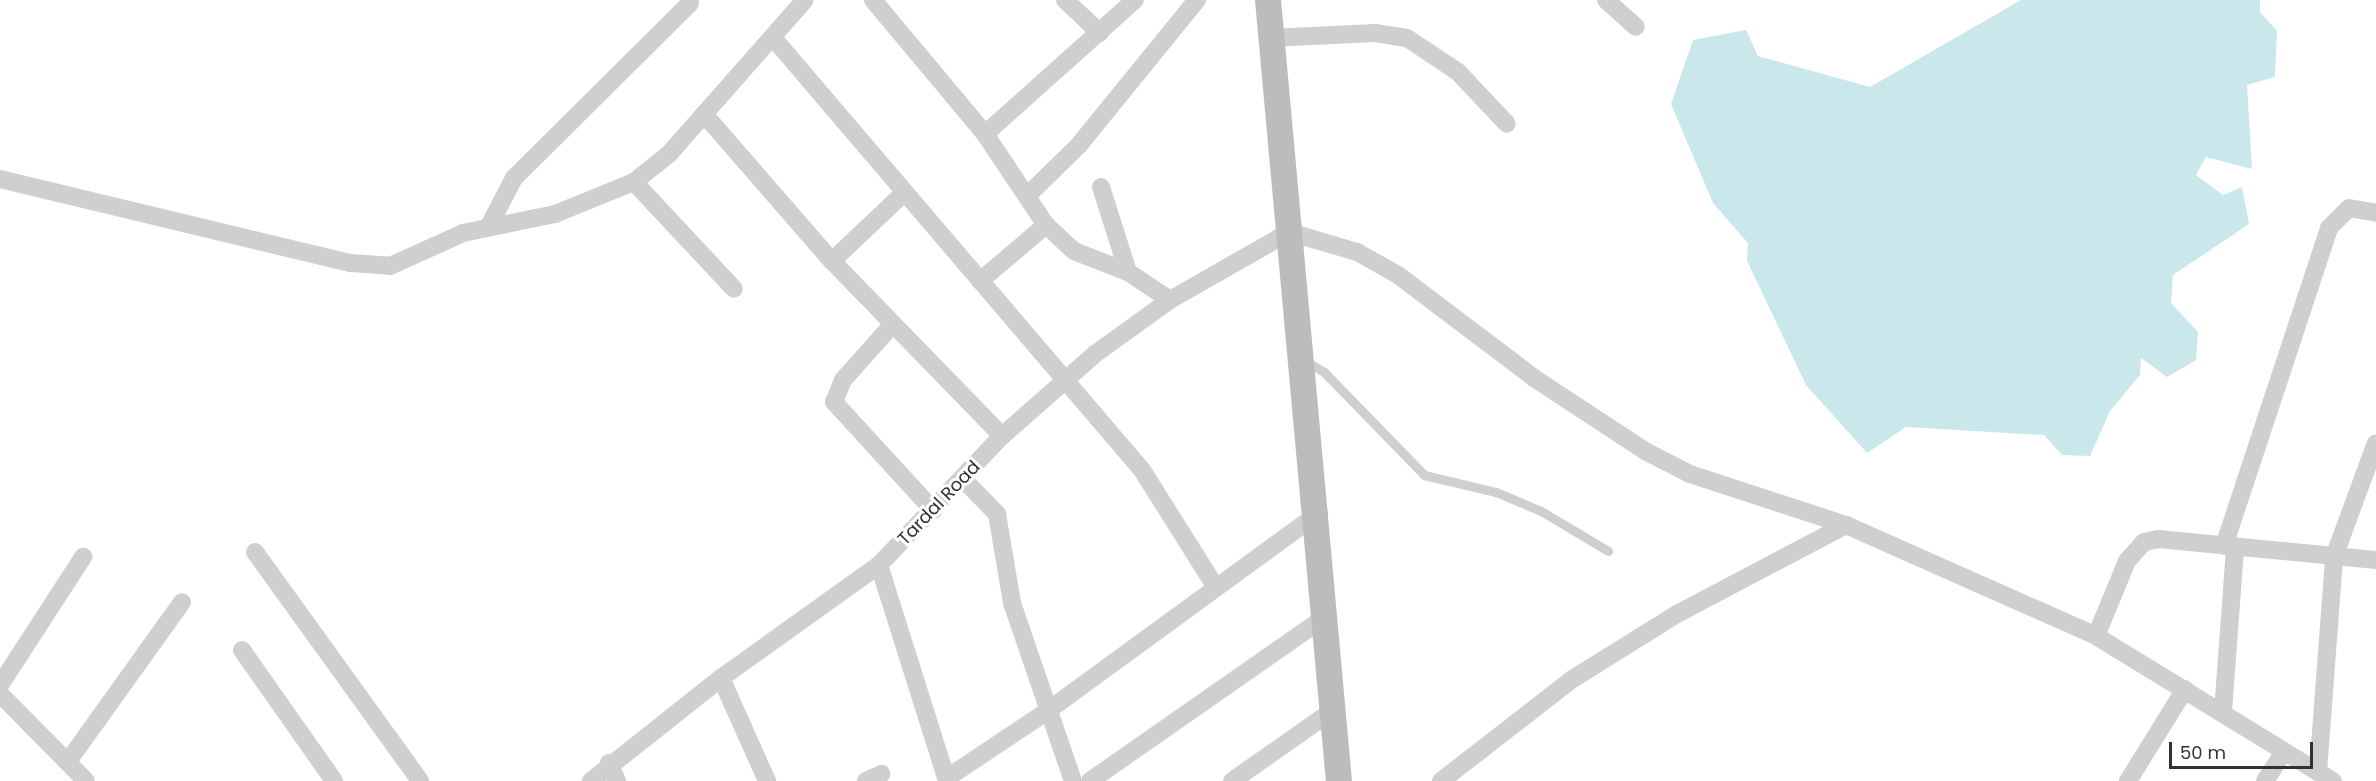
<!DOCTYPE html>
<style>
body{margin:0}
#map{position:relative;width:2376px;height:781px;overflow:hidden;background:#fff;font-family:Poppins,sans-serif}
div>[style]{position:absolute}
.water>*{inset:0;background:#cae8eb}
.service>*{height:9px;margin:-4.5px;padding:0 4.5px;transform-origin:4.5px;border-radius:4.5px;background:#cfcfcf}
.minor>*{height:18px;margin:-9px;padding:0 9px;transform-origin:9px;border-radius:9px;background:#cfcfcf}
.secondary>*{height:26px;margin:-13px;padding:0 13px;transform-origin:13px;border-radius:13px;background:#bcbcbc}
span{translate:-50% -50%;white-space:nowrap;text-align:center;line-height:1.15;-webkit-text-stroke:6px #fff;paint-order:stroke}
.street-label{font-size:18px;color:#323232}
.scale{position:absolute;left:2169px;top:742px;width:144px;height:27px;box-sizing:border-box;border:3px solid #323232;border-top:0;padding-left:8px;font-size:18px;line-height:21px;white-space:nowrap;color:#323232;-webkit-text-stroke:4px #fff;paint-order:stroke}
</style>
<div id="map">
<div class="water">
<div style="clip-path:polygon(2021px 0,2260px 0,2260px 12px,2277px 31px,2275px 77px,2247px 85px,2252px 169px,2206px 157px,2196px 175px,2223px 195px,2242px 187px,2249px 224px,2173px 275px,2171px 303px,2198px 332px,2196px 360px,2167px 377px,2141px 358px,2140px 375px,2110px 411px,2090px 456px,2062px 455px,2044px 435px,1906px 427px,1867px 453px,1806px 385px,1747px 261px,1748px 243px,1713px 203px,1671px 104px,1693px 40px,1746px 30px,1758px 56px,1870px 87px)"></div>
</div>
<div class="service">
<div style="left:1305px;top:361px;width:22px;rotate:30deg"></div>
<div style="left:1324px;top:372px;width:144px;rotate:45.8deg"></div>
<div style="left:1424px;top:475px;width:74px;rotate:13.3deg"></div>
<div style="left:1496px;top:492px;width:49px;rotate:22.9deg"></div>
<div style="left:1541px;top:511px;width:78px;rotate:30.8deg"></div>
</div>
<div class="minor">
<div style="left:873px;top:0;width:175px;rotate:50.1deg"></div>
<div style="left:985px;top:134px;width:110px;rotate:56.2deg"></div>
<div style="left:1046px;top:225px;width:38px;rotate:43deg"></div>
<div style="left:1074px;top:251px;width:58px;rotate:21.3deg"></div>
<div style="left:1128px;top:272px;width:50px;rotate:33.7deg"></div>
<div style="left:1065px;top:0;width:48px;rotate:43.3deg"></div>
<div style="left:1606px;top:0;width:40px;rotate:42deg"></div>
<div style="left:1269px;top:38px;width:106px;rotate:-2.7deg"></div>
<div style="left:1375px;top:33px;width:32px;rotate:9deg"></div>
<div style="left:1407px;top:38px;width:61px;rotate:33.7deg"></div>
<div style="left:1458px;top:72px;width:71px;rotate:46.7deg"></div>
<div style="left:775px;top:40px;width:565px;rotate:49.52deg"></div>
<div style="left:1142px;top:470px;width:137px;rotate:57.8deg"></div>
<div style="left:704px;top:114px;width:195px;rotate:49deg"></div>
<div style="left:832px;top:261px;width:244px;rotate:45.8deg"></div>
<div style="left:985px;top:134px;width:201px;rotate:-41.8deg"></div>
<div style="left:0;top:179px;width:361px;rotate:13.5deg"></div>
<div style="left:351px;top:263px;width:39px;rotate:4deg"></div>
<div style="left:390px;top:266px;width:80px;rotate:-24.3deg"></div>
<div style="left:463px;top:233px;width:94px;rotate:-11.7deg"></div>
<div style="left:555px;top:214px;width:85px;rotate:-22.1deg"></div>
<div style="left:634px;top:182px;width:45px;rotate:-38.7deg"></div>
<div style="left:669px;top:154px;width:205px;rotate:-48.6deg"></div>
<div style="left:634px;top:182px;width:146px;rotate:46.9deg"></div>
<div style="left:1101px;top:187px;width:89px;rotate:72.4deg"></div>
<div style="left:1027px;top:196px;width:73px;rotate:-44.4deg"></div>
<div style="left:1079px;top:145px;width:187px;rotate:-50.9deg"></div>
<div style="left:490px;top:224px;width:52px;rotate:-62.4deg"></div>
<div style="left:514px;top:178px;width:248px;rotate:-44.8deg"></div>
<div style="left:832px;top:261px;width:100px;rotate:-43.4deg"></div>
<div style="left:980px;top:281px;width:87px;rotate:-40.3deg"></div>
<div style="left:892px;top:325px;width:74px;rotate:131.7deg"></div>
<div style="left:843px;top:380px;width:24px;rotate:112deg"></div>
<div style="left:834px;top:402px;width:147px;rotate:47.5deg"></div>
<div style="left:963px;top:479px;width:49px;rotate:45.8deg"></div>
<div style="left:997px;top:514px;width:90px;rotate:80.4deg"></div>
<div style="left:1012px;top:603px;width:188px;rotate:71.1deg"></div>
<div style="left:2224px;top:546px;width:335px;rotate:-71.7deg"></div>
<div style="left:2329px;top:228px;width:28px;rotate:-45deg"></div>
<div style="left:2349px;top:208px;width:27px;rotate:10deg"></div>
<div style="left:255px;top:552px;width:282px;rotate:54.2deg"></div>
<div style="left:879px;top:565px;width:226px;rotate:72.5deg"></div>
<div style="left:2096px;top:636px;width:81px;rotate:-67.5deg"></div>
<div style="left:2127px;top:561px;width:25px;rotate:-48deg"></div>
<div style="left:2144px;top:542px;width:14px;rotate:-12deg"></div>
<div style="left:2158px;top:539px;width:219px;rotate:5.5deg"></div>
<div style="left:242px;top:650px;width:160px;rotate:54.9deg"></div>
<div style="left:721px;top:678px;width:113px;rotate:65.9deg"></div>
<div style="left:0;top:685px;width:153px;rotate:-57deg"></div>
<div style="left:0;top:694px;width:122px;rotate:45.3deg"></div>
<div style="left:2223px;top:712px;width:165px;rotate:-85.8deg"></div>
<div style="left:69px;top:760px;width:194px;rotate:-54.4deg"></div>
<div style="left:609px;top:763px;width:20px;rotate:66deg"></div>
<div style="left:2318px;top:772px;width:216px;rotate:-85.7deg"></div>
<div style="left:2334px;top:557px;width:121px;rotate:-69.8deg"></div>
<div style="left:947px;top:778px;width:119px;rotate:-33.7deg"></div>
<div style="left:1046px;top:712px;width:338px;rotate:-36.1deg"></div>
<div style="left:591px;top:781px;width:166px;rotate:-38.4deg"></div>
<div style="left:721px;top:678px;width:194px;rotate:-35.6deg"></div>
<div style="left:879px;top:565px;width:178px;rotate:-46.4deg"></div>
<div style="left:1002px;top:436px;width:124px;rotate:-41.4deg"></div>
<div style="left:1095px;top:354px;width:92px;rotate:-35.8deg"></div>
<div style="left:1170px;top:300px;width:137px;rotate:-29.7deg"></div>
<div style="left:1289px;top:232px;width:71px;rotate:16.4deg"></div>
<div style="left:1357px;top:252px;width:47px;rotate:29.3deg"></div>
<div style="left:1398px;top:275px;width:171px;rotate:37.1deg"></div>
<div style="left:1534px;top:378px;width:133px;rotate:33.3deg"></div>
<div style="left:1645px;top:451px;width:51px;rotate:27.1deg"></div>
<div style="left:1690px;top:474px;width:164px;rotate:18.1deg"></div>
<div style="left:1846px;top:525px;width:274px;rotate:23.9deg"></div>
<div style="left:2096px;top:636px;width:278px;rotate:31.5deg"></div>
<div style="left:866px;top:781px;width:17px;rotate:-25deg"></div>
<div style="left:1090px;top:781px;width:285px;rotate:-34.9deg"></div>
<div style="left:1232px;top:781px;width:126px;rotate:-35deg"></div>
<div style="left:1441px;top:781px;width:165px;rotate:-37.8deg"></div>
<div style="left:1571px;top:680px;width:125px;rotate:-31.9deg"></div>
<div style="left:1677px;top:614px;width:191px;rotate:-27.8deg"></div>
<div style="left:2128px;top:781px;width:108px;rotate:-58.2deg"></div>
<div style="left:2265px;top:781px;width:35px;rotate:-57deg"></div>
</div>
<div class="secondary">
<div style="left:1268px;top:0;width:784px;rotate:84.81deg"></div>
</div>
<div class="street-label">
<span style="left:939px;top:503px;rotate:-46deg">Tardal Road</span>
</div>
<div class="scale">50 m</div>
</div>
